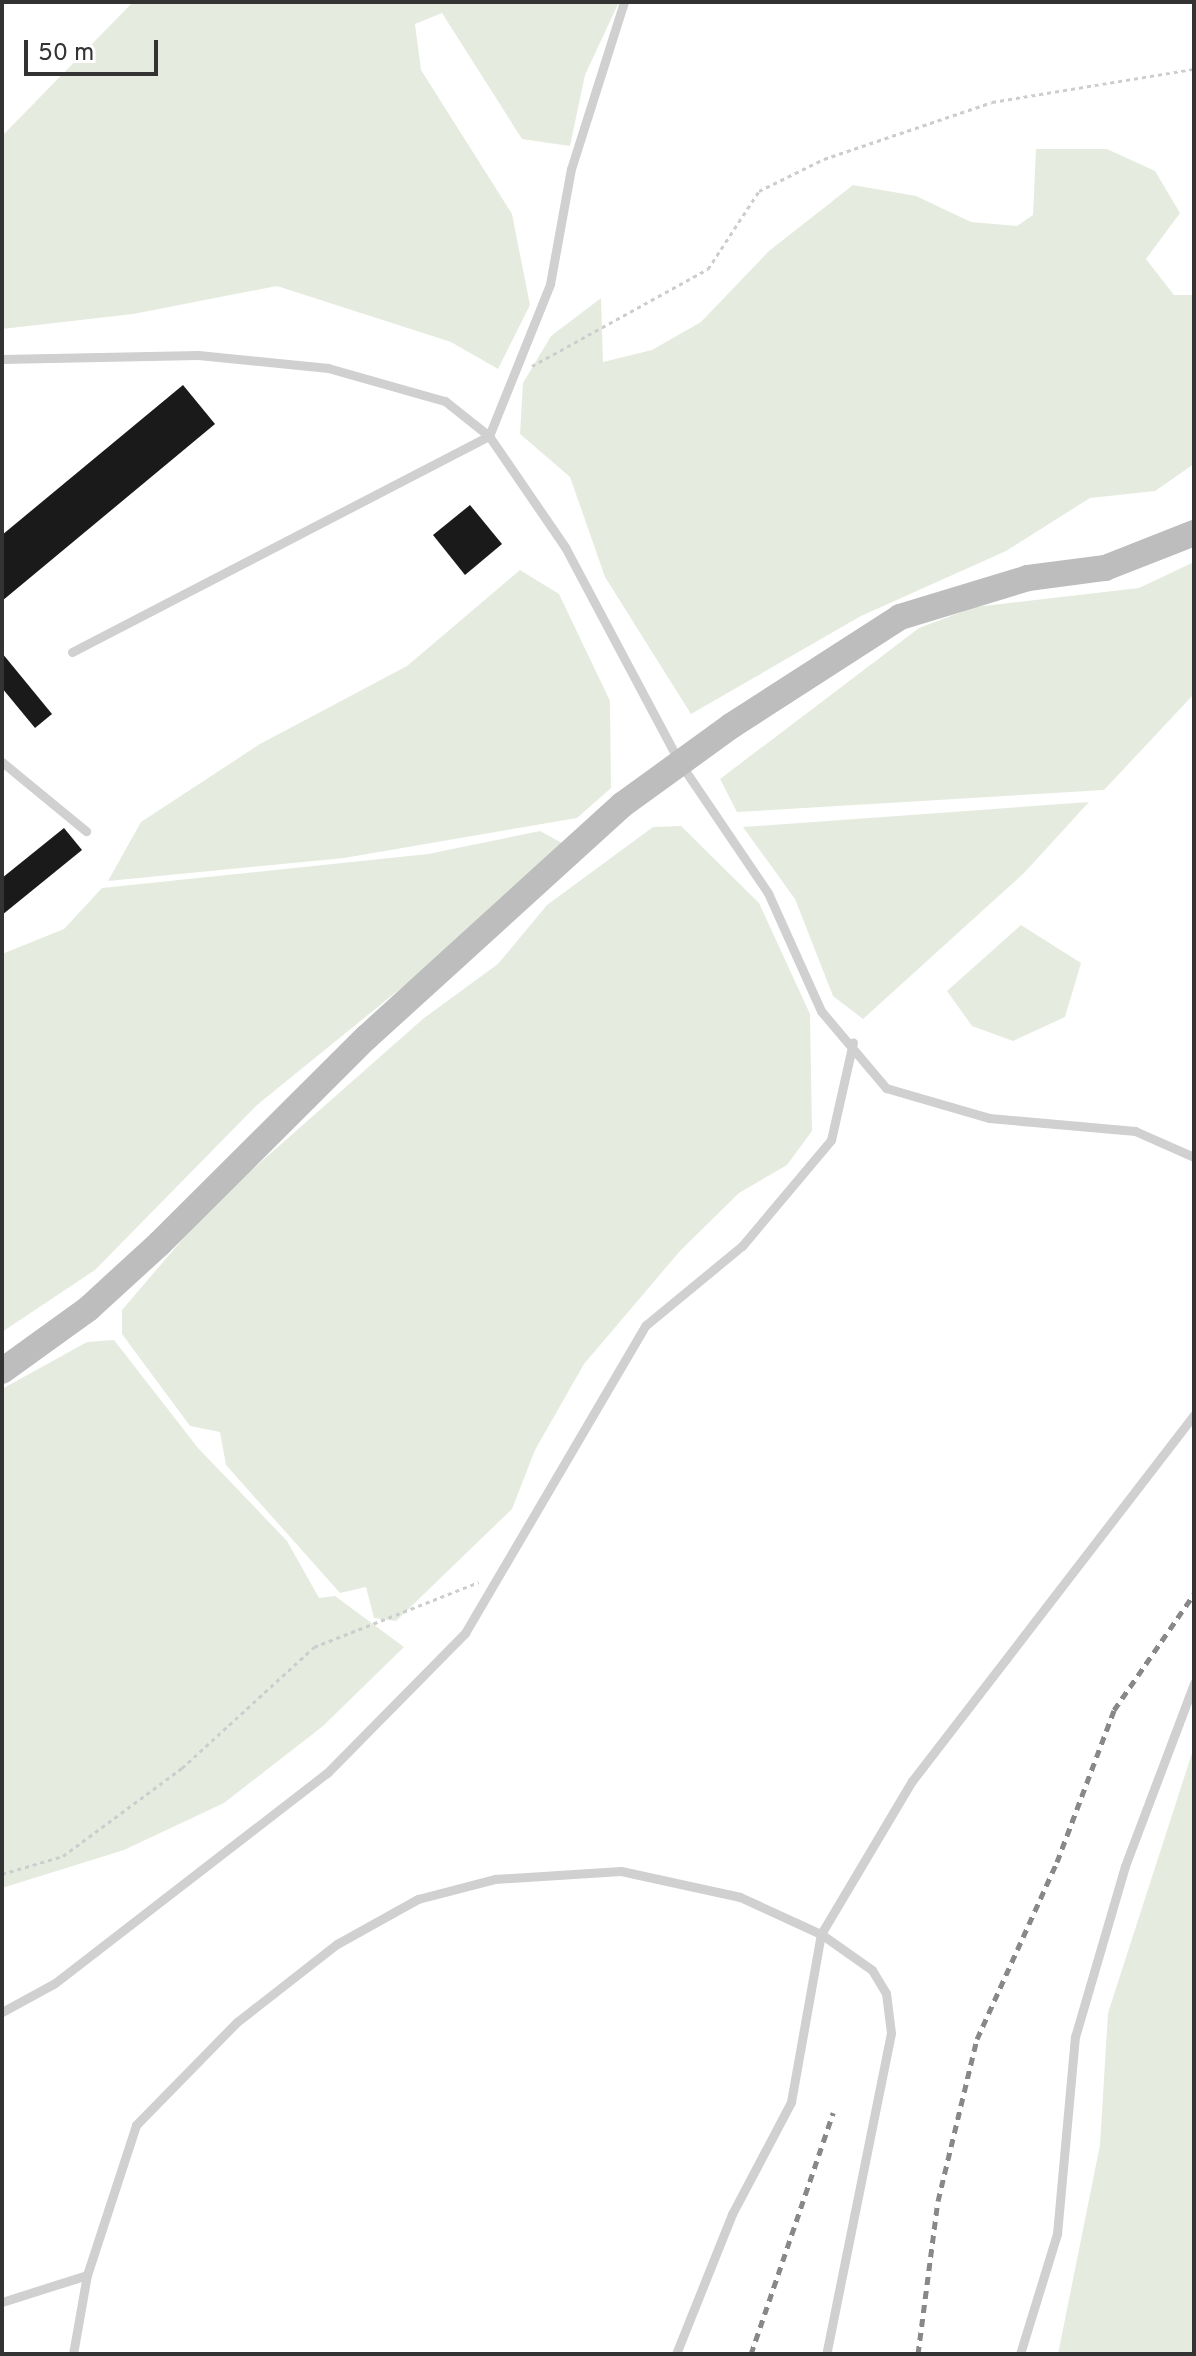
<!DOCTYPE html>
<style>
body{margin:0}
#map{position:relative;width:1196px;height:2356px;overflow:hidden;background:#fff;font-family:Overpass,sans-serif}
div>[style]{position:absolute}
.green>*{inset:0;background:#e5ecdf}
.building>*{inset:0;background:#1a1a1a}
.path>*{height:3px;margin-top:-1.5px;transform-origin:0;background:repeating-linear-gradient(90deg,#cdcdcd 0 4px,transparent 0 8px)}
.lane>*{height:9px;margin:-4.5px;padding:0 4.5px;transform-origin:4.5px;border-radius:4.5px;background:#d0d0d0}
.secondary>*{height:26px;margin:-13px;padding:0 13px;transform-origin:13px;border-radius:13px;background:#bdbdbd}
.rail>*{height:5px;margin-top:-2.5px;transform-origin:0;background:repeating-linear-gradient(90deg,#888 0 8px,transparent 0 14px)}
span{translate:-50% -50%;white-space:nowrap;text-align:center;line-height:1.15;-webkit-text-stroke:8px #fff;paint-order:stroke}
.frame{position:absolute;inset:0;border:4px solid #333;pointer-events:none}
.scale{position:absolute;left:24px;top:40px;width:134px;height:36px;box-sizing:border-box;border:4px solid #333;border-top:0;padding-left:10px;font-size:24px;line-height:28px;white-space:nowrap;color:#333;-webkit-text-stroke:6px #fff;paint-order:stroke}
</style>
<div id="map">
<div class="green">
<div style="clip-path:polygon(133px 2px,619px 2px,585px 75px,570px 146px,522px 139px,442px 13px,415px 24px,421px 70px,512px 214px,530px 305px,498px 369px,451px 342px,277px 286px,133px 314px,2px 329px,2px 136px)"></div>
<div style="clip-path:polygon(1036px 149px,1107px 149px,1155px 171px,1180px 213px,1146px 259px,1174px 295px,1194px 295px,1194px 464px,1155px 491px,1090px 498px,1006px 551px,861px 616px,691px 714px,605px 577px,570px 477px,520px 434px,523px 383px,551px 336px,601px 298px,603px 362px,652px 350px,701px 322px,769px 251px,853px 185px,916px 196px,971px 222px,1017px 226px,1033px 215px)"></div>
<div style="clip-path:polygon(1194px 562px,1194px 694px,1104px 790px,737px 812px,720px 779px,919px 628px,975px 607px,1139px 588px)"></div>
<div style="clip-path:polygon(520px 570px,559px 594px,610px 701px,611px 788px,577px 818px,344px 858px,108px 881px,141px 822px,260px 744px,407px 666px)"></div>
<div style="clip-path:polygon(1089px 802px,1024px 873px,863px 1019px,833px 996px,795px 899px,743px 827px)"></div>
<div style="clip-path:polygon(681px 826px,759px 903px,810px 1014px,812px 1131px,787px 1165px,739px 1193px,680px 1251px,584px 1364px,535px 1450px,512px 1509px,396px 1621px,374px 1618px,366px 1587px,340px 1593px,226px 1465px,220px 1432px,190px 1426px,122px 1334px,122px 1310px,211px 1206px,424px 1018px,498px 964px,547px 905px,653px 827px)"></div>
<div style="clip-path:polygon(540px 831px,562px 843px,443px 954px,257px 1105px,95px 1270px,2px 1332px,2px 954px,64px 929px,102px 888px,428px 854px)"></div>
<div style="clip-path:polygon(1021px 925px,1081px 963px,1065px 1017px,1013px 1041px,972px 1026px,947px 991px)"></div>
<div style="clip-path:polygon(114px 1340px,198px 1448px,287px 1541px,319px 1598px,335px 1596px,404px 1647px,323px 1726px,224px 1803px,124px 1850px,2px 1888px,2px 1389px,87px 1342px)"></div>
<div style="clip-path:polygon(1194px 1747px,1194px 2354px,1058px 2354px,1100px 2145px,1108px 2013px)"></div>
</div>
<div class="building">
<div style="clip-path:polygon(183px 385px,215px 424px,2px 601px,2px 535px)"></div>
<div style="clip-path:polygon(470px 505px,502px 544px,465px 575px,433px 535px)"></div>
<div style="clip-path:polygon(2px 653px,52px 714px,35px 728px,2px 688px)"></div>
<div style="clip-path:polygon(64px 828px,82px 850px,2px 915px,2px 878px)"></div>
</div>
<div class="path">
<div style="left:532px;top:366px;width:201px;rotate:-28.9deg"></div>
<div style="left:708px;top:269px;width:93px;rotate:-56.8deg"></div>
<div style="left:759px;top:191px;width:72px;rotate:-26.2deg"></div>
<div style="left:824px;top:159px;width:177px;rotate:-18.7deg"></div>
<div style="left:992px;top:102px;width:205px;rotate:-9.3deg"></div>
<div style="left:2px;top:1874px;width:64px;rotate:-16.4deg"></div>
<div style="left:63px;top:1856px;width:148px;rotate:-36.5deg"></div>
<div style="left:182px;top:1768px;width:179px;rotate:-42.5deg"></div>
<div style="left:314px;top:1647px;width:177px;rotate:-21.5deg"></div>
</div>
<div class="lane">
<div style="left:2px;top:359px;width:196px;rotate:-1.2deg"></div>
<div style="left:198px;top:355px;width:131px;rotate:5.7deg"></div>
<div style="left:328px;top:368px;width:122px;rotate:15.8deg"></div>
<div style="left:445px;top:401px;width:56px;rotate:38.5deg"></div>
<div style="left:489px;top:436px;width:135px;rotate:55.6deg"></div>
<div style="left:565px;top:547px;width:245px;rotate:62deg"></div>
<div style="left:680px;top:763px;width:157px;rotate:55.9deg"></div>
<div style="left:768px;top:893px;width:129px;rotate:65.8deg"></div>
<div style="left:821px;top:1011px;width:101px;rotate:49.8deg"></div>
<div style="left:886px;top:1088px;width:107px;rotate:16.2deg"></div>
<div style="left:989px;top:1118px;width:147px;rotate:5.1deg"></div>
<div style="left:1135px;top:1131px;width:64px;rotate:23.8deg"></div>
<div style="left:72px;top:652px;width:470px;rotate:-27.4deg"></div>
<div style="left:489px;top:436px;width:164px;rotate:-68.1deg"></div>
<div style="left:550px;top:284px;width:117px;rotate:-79.7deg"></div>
<div style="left:571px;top:169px;width:175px;rotate:-72.4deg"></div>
<div style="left:2px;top:762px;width:109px;rotate:39.4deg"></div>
<div style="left:2px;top:2012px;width:60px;rotate:-28.7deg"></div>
<div style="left:55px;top:1983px;width:344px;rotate:-37.7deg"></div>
<div style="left:327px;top:1773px;width:197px;rotate:-45.4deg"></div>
<div style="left:465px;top:1633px;width:357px;rotate:-59.6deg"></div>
<div style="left:646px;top:1325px;width:124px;rotate:-39.5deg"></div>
<div style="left:742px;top:1246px;width:138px;rotate:-50deg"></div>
<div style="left:831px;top:1140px;width:100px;rotate:-77.3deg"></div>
<div style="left:2px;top:2302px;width:89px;rotate:-17.6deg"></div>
<div style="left:73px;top:2354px;width:80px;rotate:-80deg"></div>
<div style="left:87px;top:2275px;width:158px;rotate:-71.9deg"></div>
<div style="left:136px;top:2125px;width:144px;rotate:-45.6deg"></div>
<div style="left:237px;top:2022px;width:127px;rotate:-38deg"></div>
<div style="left:337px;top:1944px;width:93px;rotate:-29.1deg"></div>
<div style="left:418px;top:1899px;width:80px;rotate:-14.6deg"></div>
<div style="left:495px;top:1879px;width:126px;rotate:-3.6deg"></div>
<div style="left:621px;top:1871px;width:122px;rotate:12.3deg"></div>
<div style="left:740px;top:1897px;width:89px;rotate:24.6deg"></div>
<div style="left:821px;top:1934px;width:62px;rotate:35.2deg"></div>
<div style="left:872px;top:1970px;width:27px;rotate:59deg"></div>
<div style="left:886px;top:1993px;width:40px;rotate:82.9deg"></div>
<div style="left:891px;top:2033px;width:328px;rotate:101.4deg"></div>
<div style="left:676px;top:2354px;width:151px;rotate:-68.2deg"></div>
<div style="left:732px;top:2214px;width:127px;rotate:-62.2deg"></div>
<div style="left:791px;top:2102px;width:171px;rotate:-79.9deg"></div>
<div style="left:821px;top:1934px;width:178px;rotate:-59.3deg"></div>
<div style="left:912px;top:1781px;width:462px;rotate:-52.4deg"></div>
<div style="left:1020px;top:2354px;width:126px;rotate:-72.9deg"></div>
<div style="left:1057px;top:2234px;width:198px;rotate:-84.8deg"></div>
<div style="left:1075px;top:2037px;width:178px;rotate:-73.7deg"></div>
<div style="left:1125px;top:1866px;width:196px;rotate:-69.3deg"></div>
</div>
<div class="secondary">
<div style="left:2px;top:1371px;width:106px;rotate:-35.8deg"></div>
<div style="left:88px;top:1309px;width:98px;rotate:-42.5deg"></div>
<div style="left:160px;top:1243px;width:292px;rotate:-44.9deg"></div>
<div style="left:367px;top:1037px;width:345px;rotate:-42.3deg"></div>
<div style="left:622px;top:805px;width:135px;rotate:-35.9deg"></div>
<div style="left:731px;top:726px;width:201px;rotate:-32.8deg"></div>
<div style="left:900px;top:617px;width:134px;rotate:-16.9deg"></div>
<div style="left:1028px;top:578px;width:78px;rotate:-7.4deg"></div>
<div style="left:1105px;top:568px;width:96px;rotate:-21.5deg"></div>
</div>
<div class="rail">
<div style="left:751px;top:2354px;width:255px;rotate:-71.2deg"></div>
<div style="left:918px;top:2354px;width:154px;rotate:-82.6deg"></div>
<div style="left:938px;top:2201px;width:167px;rotate:-76.5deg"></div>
<div style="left:977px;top:2039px;width:194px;rotate:-65.7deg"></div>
<div style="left:1057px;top:1862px;width:162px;rotate:-69.4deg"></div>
<div style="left:1114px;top:1710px;width:141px;rotate:-55.4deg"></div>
</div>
<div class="frame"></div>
<div class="scale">50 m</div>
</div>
